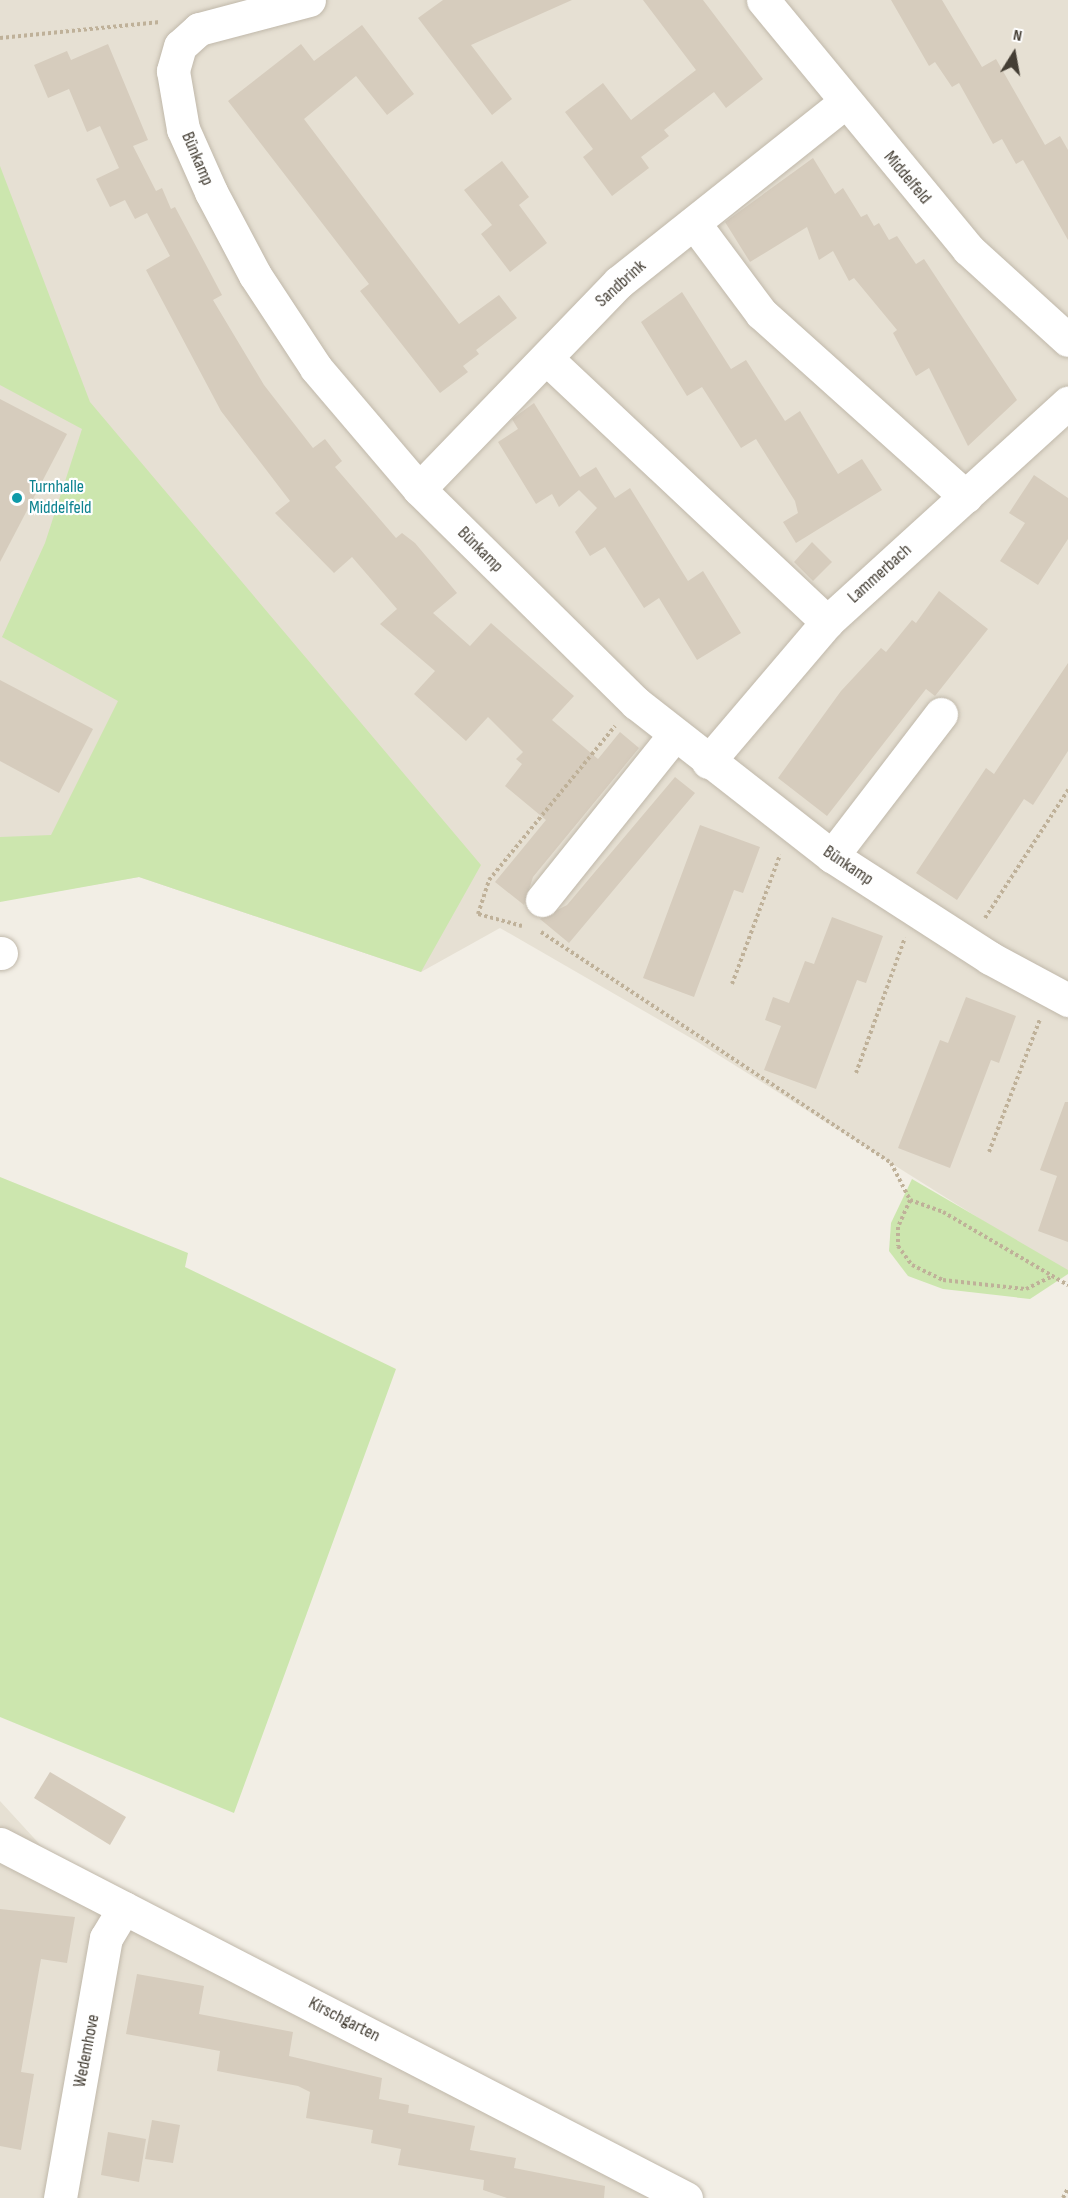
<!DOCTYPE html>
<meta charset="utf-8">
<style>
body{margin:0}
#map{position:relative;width:1068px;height:2198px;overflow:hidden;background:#f2eee5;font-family:"Sofia Sans Condensed",sans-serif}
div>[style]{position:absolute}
.residential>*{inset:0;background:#e6e0d3}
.green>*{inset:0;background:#cce6ae}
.building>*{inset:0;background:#d6ccbd}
.path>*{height:4px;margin-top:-2px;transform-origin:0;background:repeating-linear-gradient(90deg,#bfb199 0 3px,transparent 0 6px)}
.roads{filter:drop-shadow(0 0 2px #c0b8aa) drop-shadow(0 0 2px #c0b8aa)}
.minor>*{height:33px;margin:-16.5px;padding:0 16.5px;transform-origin:16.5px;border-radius:16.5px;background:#fff}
.dots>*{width:16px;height:16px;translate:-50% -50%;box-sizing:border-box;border:3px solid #fff;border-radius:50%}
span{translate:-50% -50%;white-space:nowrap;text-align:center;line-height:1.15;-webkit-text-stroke:4.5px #fff;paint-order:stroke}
.street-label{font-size:18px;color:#443e34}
.culture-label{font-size:18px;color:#0d838f}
.left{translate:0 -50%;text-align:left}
.north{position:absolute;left:984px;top:24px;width:60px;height:60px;-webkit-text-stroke:4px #fff;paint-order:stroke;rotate:11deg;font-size:16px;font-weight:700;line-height:24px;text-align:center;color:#443e34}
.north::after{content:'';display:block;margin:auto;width:21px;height:27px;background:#443e34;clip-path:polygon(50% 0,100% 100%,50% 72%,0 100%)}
</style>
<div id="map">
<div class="residential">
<div style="clip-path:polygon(0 0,1068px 0,1068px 1274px,696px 1041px,500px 928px,421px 972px,139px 877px,0 901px)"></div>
<div style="clip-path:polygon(0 1801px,98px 1908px,658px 2198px,0 2198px)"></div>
</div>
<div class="green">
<div style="clip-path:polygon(0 166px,90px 402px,481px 865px,421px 972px,139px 877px,0 902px,0 837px,51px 835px,118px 701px,2px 637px,45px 543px,82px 429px,0 385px)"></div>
<div style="clip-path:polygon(0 1177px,188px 1253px,185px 1267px,396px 1369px,234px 1813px,0 1717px)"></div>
<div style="clip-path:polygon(912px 1179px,1068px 1270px,1068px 1274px,1030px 1299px,943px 1289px,908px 1276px,889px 1251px,891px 1223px)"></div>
</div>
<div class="building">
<div style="clip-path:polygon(443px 0,572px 0,471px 45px,512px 99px,492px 115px,418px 18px)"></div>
<div style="clip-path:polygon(643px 0,703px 0,763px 79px,726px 108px,714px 92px,664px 130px,669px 136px,641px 157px,649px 168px,612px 196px,583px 157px,593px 149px,565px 112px,603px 83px,631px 120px,696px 70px)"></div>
<div style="clip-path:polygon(891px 0,942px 0,982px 67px,996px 59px,1045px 145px,1060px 136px,1068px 150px,1068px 240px,1023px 160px,1016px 164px,1002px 139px,993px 144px,959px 83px,952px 87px,935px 62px,929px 66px)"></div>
<div style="clip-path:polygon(362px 25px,414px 94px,387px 115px,356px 76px,304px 119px,459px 324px,499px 295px,517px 318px,476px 350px,479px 354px,463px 366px,468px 372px,440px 393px,360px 291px,369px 284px,228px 101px,301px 44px,314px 61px)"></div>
<div style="clip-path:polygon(108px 44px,148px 140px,133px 146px,156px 191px,162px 188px,171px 209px,175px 207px,205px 263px,222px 295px,213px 300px,264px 385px,313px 448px,325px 439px,342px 461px,335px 467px,396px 538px,402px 533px,415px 543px,457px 593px,433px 613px,470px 646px,491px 623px,574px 696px,552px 720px,598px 759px,620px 732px,639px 748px,533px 877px,524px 905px,495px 882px,546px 820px,505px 786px,522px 764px,516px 759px,523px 752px,488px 717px,466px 741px,414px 694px,435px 671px,380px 624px,397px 609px,352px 557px,334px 573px,275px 513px,290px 501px,221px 411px,146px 270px,170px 256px,147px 213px,135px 219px,125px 200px,110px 207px,96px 179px,119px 168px,100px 126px,87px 132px,69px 89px,48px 98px,34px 65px,67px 51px,71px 60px)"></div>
<div style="clip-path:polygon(813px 158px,835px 194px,843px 188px,861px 217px,867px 214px,874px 226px,879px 223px,889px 240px,897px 236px,916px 264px,924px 259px,1017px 400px,968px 446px,929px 368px,916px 376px,893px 333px,897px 330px,854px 278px,849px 281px,833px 251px,819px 260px,807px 227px,750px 262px,725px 222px)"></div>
<div style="clip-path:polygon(502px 161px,529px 197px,519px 205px,547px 243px,510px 272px,481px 234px,492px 225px,464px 190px)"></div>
<div style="clip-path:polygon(682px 292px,731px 369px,746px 360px,785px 421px,800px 411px,838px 474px,862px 459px,882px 490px,796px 543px,783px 522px,798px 513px,795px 501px,756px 439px,741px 448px,702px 387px,687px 396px,641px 322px)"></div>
<div style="clip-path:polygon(0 399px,67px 434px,0 562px)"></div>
<div style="clip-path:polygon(534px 403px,580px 477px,596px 467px,615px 498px,630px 488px,688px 581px,703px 571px,741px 633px,697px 660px,659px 598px,644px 608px,605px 547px,590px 556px,575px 532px,597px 508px,579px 490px,559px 507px,552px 494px,536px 504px,498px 442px,518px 429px,512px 419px)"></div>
<div style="clip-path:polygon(1034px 475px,1068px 498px,1068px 539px,1038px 585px,1000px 561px,1025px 523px,1009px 513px)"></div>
<div style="clip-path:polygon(812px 542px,832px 562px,813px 581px,794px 562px)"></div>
<div style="clip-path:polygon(939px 591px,988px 629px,935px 696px,926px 689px,827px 816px,778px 778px,841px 691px,881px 648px,886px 652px,912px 620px,916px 623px)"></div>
<div style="clip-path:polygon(1068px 663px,1068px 751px,1033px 805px,1024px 799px,957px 900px,916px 873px,986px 768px,994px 774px)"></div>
<div style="clip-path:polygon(0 680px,93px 729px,59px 793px,0 761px)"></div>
<div style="clip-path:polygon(675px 777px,695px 793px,569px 943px,540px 919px,567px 905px)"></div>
<div style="clip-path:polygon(700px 825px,760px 847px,743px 893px,734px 890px,694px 997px,643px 978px)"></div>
<div style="clip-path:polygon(832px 917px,883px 936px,866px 983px,857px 980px,816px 1089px,764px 1070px,781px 1026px,765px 1020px,773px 997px,789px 1003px,805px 961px,814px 964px)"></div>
<div style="clip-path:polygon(966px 997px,1016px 1016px,999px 1063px,991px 1060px,950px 1168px,898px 1148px,940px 1040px,948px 1043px)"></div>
<div style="clip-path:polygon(1065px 1102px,1068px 1102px,1068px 1242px,1038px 1231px,1057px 1176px,1040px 1170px)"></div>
<div style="clip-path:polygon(50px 1772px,126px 1817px,110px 1845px,34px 1798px)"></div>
<div style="clip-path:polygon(0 1909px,75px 1917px,67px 1963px,41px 1959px,21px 2072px,34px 2074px,21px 2150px,0 2146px)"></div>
<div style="clip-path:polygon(137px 1974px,204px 1986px,199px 2014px,293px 2032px,289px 2056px,382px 2078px,379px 2099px,409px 2105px,408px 2113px,475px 2126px,470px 2150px,516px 2158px,514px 2168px,605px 2186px,604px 2198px,507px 2198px,483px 2190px,484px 2180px,398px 2165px,401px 2149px,371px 2143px,373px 2130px,306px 2118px,310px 2092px,298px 2086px,217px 2071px,220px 2051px,126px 2034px)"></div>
<div style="clip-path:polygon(152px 2120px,180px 2125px,173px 2163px,145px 2159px)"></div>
<div style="clip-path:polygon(108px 2132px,146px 2139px,139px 2182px,101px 2175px)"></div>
</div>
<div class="path">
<div style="left:0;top:38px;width:161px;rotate:-5.7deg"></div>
<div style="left:985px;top:918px;width:153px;rotate:-57deg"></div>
<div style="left:522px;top:926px;width:46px;rotate:-164.7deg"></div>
<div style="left:478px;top:914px;width:36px;rotate:-72deg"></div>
<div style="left:489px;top:880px;width:199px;rotate:-50.7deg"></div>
<div style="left:541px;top:932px;width:419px;rotate:33.4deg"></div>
<div style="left:891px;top:1163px;width:42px;rotate:62.8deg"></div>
<div style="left:910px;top:1200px;width:35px;rotate:20deg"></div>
<div style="left:943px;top:1212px;width:145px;rotate:30.3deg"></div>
<div style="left:732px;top:984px;width:138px;rotate:-69.6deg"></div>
<div style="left:856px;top:1073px;width:144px;rotate:-70.1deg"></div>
<div style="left:989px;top:1152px;width:142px;rotate:-69deg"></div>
<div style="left:910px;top:1200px;width:30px;rotate:114deg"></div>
<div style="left:898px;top:1227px;width:19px;rotate:90deg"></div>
<div style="left:898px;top:1246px;width:24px;rotate:54deg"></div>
<div style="left:912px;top:1265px;width:34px;rotate:26deg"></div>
<div style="left:943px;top:1280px;width:83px;rotate:6.2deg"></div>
<div style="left:1026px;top:1289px;width:30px;rotate:-26deg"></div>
<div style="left:1063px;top:2198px;width:11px;rotate:-63deg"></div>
</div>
<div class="roads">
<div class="minor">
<div style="left:309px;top:0;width:114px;rotate:165.2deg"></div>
<div style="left:199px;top:29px;width:25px;rotate:138deg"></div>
<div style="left:180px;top:46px;width:26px;rotate:106deg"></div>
<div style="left:173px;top:71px;width:59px;rotate:80.2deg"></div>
<div style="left:183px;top:129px;width:69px;rotate:66deg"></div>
<div style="left:211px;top:192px;width:94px;rotate:62.1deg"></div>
<div style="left:255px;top:275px;width:111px;rotate:56.7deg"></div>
<div style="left:316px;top:368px;width:159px;rotate:49.6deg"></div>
<div style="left:419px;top:489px;width:305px;rotate:44.6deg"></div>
<div style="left:636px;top:703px;width:249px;rotate:38deg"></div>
<div style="left:832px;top:856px;width:188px;rotate:32.8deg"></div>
<div style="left:990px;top:958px;width:89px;rotate:28.3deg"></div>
<div style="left:763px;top:0;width:323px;rotate:50.5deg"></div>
<div style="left:968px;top:249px;width:135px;rotate:42.3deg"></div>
<div style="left:694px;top:223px;width:112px;rotate:53.3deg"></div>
<div style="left:761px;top:313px;width:275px;rotate:41.9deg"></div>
<div style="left:546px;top:358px;width:386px;rotate:43.2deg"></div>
<div style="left:419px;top:489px;width:288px;rotate:-46deg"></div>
<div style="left:619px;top:282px;width:288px;rotate:-38.5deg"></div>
<div style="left:708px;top:762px;width:184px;rotate:-49.6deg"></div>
<div style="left:827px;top:622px;width:326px;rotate:-42.3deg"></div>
<div style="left:832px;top:856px;width:179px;rotate:-52.5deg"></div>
<div style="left:542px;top:900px;width:211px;rotate:-51.3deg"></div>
<div style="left:0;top:953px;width:1px"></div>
<div style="left:0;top:1844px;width:772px;rotate:27.3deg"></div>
<div style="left:60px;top:2198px;width:264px;rotate:-80deg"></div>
<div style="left:106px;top:1938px;width:35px;rotate:-59deg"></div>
</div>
</div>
<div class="dots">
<div style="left:17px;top:498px;background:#0f9aa8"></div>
</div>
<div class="street-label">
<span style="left:197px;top:159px;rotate:67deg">Bünkamp</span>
<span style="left:907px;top:178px;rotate:50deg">Middelfeld</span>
<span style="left:621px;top:284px;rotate:-42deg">Sandbrink</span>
<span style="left:480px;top:550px;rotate:45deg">Bünkamp</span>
<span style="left:880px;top:574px;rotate:-42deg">Lammerbach</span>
<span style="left:848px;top:866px;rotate:34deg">Bünkamp</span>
<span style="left:344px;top:2020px;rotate:27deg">Kirschgarten</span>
<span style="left:87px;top:2051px;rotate:-79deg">Wedemhove</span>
</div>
<div class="culture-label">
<span class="left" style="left:29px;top:498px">Turnhalle<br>Middelfeld</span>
</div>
<div class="north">N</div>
</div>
